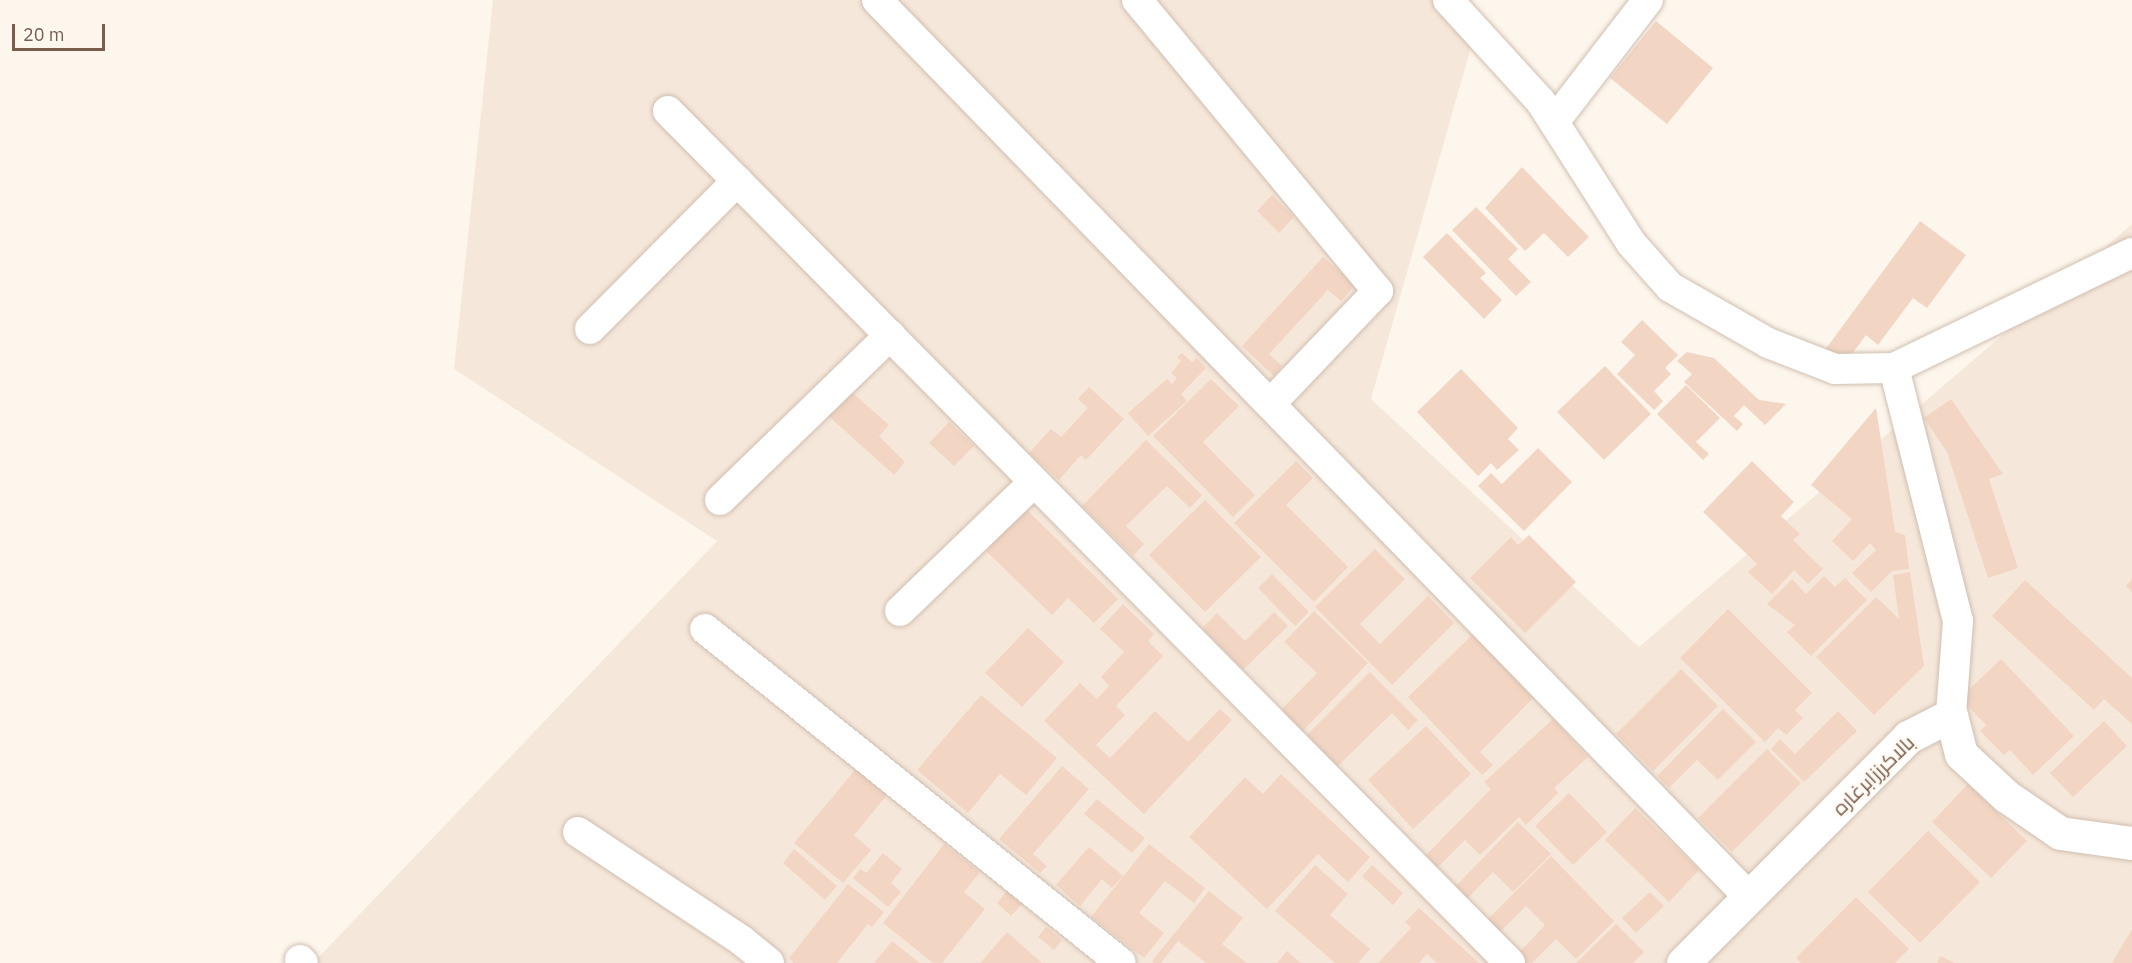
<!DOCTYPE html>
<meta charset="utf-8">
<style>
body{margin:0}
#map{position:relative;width:2132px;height:963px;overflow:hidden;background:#fdf6ec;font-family:"IBM Plex Sans",Cairo,sans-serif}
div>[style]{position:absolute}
.residential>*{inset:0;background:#f5e8da}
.building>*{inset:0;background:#f3d5c3}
.roads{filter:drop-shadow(0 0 2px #d1beb0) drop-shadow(0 0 2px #d1beb0)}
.minor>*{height:30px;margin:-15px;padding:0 15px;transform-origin:15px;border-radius:15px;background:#fff}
.tertiary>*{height:33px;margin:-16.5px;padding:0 16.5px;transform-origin:16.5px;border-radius:16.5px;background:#fff}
span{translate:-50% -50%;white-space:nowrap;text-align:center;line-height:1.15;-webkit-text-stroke:4.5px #fffaf3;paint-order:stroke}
.street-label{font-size:20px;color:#7a5c4d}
.scale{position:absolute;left:12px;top:24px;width:93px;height:27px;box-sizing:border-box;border:3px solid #7a5c4d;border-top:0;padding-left:8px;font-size:18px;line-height:21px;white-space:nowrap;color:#7a5c4d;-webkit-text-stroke:4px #fffaf3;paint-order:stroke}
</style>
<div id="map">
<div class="residential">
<div style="clip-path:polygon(493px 0,1446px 0,1477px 26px,1371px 399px,1639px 647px,2132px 224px,2132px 963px,313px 963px,717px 541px,454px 369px)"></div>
</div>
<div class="building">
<div style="clip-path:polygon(1656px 21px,1713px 68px,1667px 124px,1610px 78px)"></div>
<div style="clip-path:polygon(1522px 167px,1589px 237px,1568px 257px,1544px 233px,1525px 251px,1485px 208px)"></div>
<div style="clip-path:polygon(1272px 195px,1294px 217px,1279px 233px,1257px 211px)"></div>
<div style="clip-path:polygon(1476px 207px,1518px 249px,1508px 259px,1531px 282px,1516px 296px,1452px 230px)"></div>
<div style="clip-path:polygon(1920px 221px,1966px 255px,1927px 308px,1913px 298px,1878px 345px,1866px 335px,1849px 358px,1822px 354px)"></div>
<div style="clip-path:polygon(1447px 233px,1486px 273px,1480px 278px,1502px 300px,1484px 319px,1423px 257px)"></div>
<div style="clip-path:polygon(1323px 257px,1355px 285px,1341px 301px,1328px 290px,1269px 354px,1282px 366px,1274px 376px,1242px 346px)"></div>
<div style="clip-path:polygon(1642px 320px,1678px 355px,1665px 368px,1671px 374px,1654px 391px,1663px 401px,1654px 410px,1617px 374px,1635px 355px,1621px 342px)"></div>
<div style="clip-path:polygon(1687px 352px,1714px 358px,1759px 400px,1786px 404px,1765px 425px,1744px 405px,1734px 416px,1743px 424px,1737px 431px,1684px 382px,1692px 374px,1677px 361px)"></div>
<div style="clip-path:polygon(1182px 353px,1192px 362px,1197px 358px,1206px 368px,1181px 394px,1187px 401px,1148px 436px,1128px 413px,1167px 379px,1172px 384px,1177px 378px,1171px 373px,1181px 361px,1177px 357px)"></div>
<div style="clip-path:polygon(1605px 366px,1651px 414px,1604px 460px,1557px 412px)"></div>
<div style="clip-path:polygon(1461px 369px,1518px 428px,1508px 439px,1519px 450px,1497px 470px,1491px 463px,1478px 476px,1417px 412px)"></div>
<div style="clip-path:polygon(1211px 379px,1239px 406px,1203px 442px,1255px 495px,1233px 517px,1153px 436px)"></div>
<div style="clip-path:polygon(1686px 385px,1720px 418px,1696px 442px,1709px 454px,1703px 460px,1657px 414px)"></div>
<div style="clip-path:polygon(846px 387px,889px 425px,879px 436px,905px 462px,894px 475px,824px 412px)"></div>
<div style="clip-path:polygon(1089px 387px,1124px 419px,1086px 460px,1081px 455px,1059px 480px,1029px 453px,1051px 429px,1061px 437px,1088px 408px,1078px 399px)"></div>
<div style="clip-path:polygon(1951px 399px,2003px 474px,1989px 479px,2018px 568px,1988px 578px,1947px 452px,1924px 418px)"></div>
<div style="clip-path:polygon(1876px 408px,1895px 532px,1905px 535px,1909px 569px,1892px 571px,1871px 592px,1852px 573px,1876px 550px,1870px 543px,1853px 561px,1832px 541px,1852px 519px,1811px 485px)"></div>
<div style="clip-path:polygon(949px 422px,974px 446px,954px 466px,929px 443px)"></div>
<div style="clip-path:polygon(1146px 440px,1202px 495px,1190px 508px,1167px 486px,1126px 526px,1144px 544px,1133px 556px,1082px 506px)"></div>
<div style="clip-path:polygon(1538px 448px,1572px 482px,1524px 531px,1478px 486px,1491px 473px,1502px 484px)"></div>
<div style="clip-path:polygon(1296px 461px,1313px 478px,1286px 505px,1348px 567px,1314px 602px,1234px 523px)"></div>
<div style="clip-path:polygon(1752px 461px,1794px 502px,1781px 516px,1800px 534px,1793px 540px,1823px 569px,1808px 584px,1794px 570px,1772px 594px,1748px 572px,1757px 564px,1703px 512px)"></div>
<div style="clip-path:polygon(1205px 500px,1261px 557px,1205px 612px,1149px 555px)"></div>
<div style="clip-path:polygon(1026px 509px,1118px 599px,1094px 623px,1068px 598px,1052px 615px,986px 551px)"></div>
<div style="clip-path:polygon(1529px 535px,1576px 582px,1525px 633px,1470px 578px,1511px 537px,1518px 545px)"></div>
<div style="clip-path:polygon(1375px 549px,1405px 579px,1360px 624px,1380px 644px,1428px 596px,1454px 623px,1392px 685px,1315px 607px)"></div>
<div style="clip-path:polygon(1910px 572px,1924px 666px,1874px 715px,1816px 657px,1876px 597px,1899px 619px,1893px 575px)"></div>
<div style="clip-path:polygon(1272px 574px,1309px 612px,1295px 626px,1258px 588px)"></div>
<div style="clip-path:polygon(1824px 576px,1835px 587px,1845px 578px,1867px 600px,1811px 656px,1787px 632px,1795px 625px,1767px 604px,1792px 579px,1806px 594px)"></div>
<div style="clip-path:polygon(2132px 579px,2132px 592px,2126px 586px)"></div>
<div style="clip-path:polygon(2025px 580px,2132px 678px,2132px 724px,2104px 699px,2094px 710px,1992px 616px)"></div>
<div style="clip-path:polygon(1123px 604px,1154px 634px,1148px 641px,1163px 656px,1116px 706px,1125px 715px,1096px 745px,1110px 758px,1155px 711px,1188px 742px,1220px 709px,1232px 720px,1144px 814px,1044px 721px,1080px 683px,1097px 699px,1109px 686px,1101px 677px,1124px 652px,1100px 629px)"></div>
<div style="clip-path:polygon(1728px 609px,1812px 693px,1795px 710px,1803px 718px,1786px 735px,1778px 728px,1765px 742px,1680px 658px)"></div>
<div style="clip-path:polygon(1314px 611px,1368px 663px,1302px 732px,1280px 711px,1317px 673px,1284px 642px)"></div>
<div style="clip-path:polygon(1274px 612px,1288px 626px,1243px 670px,1202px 628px,1217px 613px,1245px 641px)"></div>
<div style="clip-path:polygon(1028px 628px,1064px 662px,1022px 707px,985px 673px)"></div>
<div style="clip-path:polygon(1472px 635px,1534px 697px,1480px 752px,1493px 765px,1482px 775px,1408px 697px)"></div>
<div style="clip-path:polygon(2001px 659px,2074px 736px,2033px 775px,2010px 750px,2004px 755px,1980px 731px,1986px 725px,1960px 698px)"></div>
<div style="clip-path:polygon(1681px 669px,1718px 706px,1653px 771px,1616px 734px)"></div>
<div style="clip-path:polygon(1370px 672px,1418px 720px,1408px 730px,1392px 713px,1338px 766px,1307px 735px)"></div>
<div style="clip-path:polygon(981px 695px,1057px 758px,1026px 795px,1000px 774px,968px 813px,917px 770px)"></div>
<div style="clip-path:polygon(1723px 709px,1756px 742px,1718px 780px,1697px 760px,1669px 788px,1657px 776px)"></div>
<div style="clip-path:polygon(1838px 711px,1857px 731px,1804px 782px,1771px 749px,1780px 739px,1795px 754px)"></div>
<div style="clip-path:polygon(1553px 719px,1588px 757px,1554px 788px,1558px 793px,1526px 825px,1519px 817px,1480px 855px,1465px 840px,1437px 868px,1425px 856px,1491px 789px,1484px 782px)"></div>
<div style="clip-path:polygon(2104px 721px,2127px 746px,2073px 797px,2050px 773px)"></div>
<div style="clip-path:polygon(1426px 726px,1471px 774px,1413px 829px,1368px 780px)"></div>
<div style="clip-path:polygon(1767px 749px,1801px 783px,1732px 852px,1698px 818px)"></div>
<div style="clip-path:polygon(1062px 766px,1089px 789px,1033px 854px,1047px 866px,1040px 873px,999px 839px)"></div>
<div style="clip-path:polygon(856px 769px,887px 795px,854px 835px,871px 850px,843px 883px,794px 843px)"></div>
<div style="clip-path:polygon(1281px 774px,1370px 857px,1348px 882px,1318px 854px,1267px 909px,1189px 837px,1245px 777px,1263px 794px)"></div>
<div style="clip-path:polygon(1968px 784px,2027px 841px,1991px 878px,1932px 822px)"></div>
<div style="clip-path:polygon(1569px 793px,1607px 832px,1573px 865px,1535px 826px)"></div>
<div style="clip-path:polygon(1097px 799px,1145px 838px,1132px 853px,1084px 814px)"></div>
<div style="clip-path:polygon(1635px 808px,1699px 870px,1669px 902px,1605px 840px)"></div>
<div style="clip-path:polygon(1518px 822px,1551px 854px,1513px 892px,1493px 872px,1465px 901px,1453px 889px)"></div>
<div style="clip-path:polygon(1928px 831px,1980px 882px,1920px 943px,1868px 892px)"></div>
<div style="clip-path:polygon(944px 844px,980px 872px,964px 892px,985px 909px,942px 963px,933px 963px,883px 923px)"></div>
<div style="clip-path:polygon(1149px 844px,1205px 888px,1194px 903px,1165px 881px,1139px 913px,1164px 933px,1144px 958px,1091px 917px)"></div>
<div style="clip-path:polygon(1089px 847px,1123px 876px,1112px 888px,1102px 879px,1080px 906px,1056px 885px)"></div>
<div style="clip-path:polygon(794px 849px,837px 886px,825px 900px,783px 863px)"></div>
<div style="clip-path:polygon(883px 853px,902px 869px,891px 883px,901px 892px,888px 907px,853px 878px,860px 869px,866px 873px)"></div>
<div style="clip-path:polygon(1551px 856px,1614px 921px,1576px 959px,1556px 939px,1532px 963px,1523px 963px,1516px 956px,1545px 925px,1526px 906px,1497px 935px,1485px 922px)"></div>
<div style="clip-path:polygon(1315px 865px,1348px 894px,1330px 915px,1370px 949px,1358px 963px,1335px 963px,1275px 911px)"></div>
<div style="clip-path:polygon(1372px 865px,1403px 893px,1393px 905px,1362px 876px)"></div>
<div style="clip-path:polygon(848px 884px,884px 912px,872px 927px,868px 924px,837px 963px,794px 963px,789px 958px)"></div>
<div style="clip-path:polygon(1007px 891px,1022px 904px,1011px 916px,997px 903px)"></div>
<div style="clip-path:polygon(1209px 891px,1243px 918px,1222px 944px,1247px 963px,1206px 963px,1178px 941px,1161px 963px,1154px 963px,1152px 961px)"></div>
<div style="clip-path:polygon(1650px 892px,1664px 906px,1636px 933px,1622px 918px)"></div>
<div style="clip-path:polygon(1856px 897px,1909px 949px,1895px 963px,1801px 963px,1796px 958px)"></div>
<div style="clip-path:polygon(1419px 908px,1479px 963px,1437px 963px,1427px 954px,1419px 963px,1378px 963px,1411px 928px,1405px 922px)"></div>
<div style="clip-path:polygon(1616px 924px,1644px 952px,1633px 963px,1576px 963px)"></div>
<div style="clip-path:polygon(1046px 927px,1062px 940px,1054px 950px,1038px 937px)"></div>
<div style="clip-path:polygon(2132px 929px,2132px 963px,2112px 963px)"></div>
<div style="clip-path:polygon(1007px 932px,1042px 963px,980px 963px)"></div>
<div style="clip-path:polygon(892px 941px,920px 963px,874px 963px)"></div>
<div style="clip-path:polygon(1287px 951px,1301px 963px,1277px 963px)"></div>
<div style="clip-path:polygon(1940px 956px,1955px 963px,1937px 963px)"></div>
</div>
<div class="roads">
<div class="minor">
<div style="left:877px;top:0;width:1252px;rotate:45.81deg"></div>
<div style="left:1137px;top:0;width:378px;rotate:50.4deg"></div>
<div style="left:1378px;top:291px;width:156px;rotate:133.7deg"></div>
<div style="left:1448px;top:0;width:138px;rotate:47.6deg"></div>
<div style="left:1541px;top:102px;width:167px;rotate:57.4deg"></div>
<div style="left:1631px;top:243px;width:59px;rotate:48.4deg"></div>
<div style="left:1670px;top:287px;width:113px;rotate:29.7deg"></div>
<div style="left:1768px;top:343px;width:72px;rotate:21.2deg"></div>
<div style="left:1835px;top:369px;width:59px;rotate:-1deg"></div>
<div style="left:1894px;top:368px;width:261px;rotate:75.8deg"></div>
<div style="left:1958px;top:621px;width:94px;rotate:94.3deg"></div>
<div style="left:668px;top:111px;width:1198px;rotate:45.34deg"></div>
<div style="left:1554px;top:122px;width:154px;rotate:-52.4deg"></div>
<div style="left:590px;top:329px;width:209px;rotate:-45.2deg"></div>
<div style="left:1894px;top:368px;width:264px;rotate:-25.8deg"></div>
<div style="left:720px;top:500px;width:237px;rotate:-44.1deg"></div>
<div style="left:900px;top:611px;width:186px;rotate:-43.9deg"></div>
<div style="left:705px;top:629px;width:533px;rotate:38.76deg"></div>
<div style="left:578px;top:832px;width:196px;rotate:33.5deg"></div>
<div style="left:741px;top:940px;width:36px;rotate:39deg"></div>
<div style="left:300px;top:960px;width:4px;rotate:45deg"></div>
</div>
<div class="tertiary">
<div style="left:1683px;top:963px;width:319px;rotate:-45.1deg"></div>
<div style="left:1908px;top:737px;width:48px;rotate:-27.1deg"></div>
<div style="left:1951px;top:715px;width:40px;rotate:75.6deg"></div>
<div style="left:1961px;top:754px;width:62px;rotate:43deg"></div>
<div style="left:2006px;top:796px;width:65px;rotate:34.4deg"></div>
<div style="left:2060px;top:833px;width:73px;rotate:7.9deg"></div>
</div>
</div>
<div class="street-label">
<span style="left:1873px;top:775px;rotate:-44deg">بالاکرززابرغاره</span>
</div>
<div class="scale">20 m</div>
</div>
